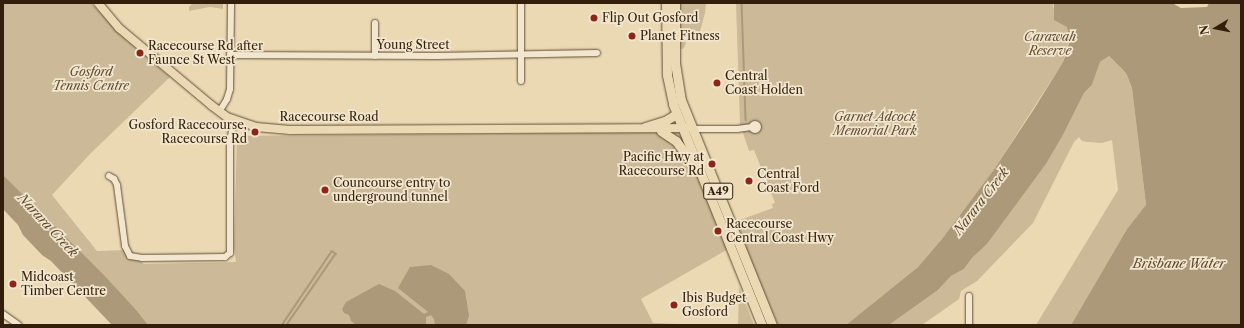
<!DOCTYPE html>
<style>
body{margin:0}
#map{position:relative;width:1244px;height:328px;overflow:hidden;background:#ebd9b4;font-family:"Libre Caslon Text",serif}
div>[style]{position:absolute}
.green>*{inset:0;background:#ccb997}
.water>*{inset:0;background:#ac997a}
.stream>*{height:1.5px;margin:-0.75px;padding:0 0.75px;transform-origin:0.75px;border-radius:0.75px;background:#ac997a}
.roads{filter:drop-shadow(0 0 1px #604d34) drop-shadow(0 0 1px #604d34)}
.minor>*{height:6px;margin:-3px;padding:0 3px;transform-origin:3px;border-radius:3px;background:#f2e6ce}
.minor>.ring{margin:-3px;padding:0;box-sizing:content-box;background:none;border:6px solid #f2e6ce;border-radius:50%}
.major>*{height:8px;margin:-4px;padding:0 4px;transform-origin:4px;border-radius:4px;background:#ebd9b4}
.highway>*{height:9px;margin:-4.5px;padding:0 4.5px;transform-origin:4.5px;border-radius:4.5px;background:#ebd9b4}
.dots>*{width:11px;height:11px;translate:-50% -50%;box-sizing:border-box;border:2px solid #f2e6ce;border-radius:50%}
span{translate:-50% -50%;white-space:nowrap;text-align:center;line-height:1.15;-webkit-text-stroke:3.5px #f2e6ce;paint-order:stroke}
.shield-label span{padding:1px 3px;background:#f2e6ce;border:1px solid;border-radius:3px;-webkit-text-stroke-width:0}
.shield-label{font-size:11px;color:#321e0a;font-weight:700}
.poi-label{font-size:12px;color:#321e0a}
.left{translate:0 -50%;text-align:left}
.right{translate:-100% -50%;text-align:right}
.park-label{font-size:12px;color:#604c34;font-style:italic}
.street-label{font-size:12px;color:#321e0a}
.water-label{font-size:13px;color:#5d4931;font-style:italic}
.frame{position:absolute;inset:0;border:4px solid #321e0a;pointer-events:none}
.north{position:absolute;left:1196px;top:8px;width:40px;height:40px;-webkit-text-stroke:3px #f2e6ce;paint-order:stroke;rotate:260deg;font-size:11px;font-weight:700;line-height:16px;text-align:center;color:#321e0a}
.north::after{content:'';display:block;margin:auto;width:14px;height:18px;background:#321e0a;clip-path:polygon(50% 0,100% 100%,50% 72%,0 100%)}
</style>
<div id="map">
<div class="green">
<div style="clip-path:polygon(3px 3px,91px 3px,126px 40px,170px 77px,91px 153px,52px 195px,97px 251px,128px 250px,144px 264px,236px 262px,234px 247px,237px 136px,680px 132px,730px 248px,641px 299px,653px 323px,700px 325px,148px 325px,138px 312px,3px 175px)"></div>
<div style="clip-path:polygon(193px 3px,223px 3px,223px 9px,210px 7px,189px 11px,189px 7px)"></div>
<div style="clip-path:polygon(679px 3px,706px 3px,705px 13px,699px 35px,689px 28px,685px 46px,683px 49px,679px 49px)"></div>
<div style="clip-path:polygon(736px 3px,1054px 3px,1053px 7px,1067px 27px,1069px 40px,1063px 62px,995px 168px,942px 239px,918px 267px,846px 325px,778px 325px,734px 222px,773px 208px,772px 204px,775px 203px,754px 150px,749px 151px,740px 124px)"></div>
<div style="clip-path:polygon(1109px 56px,1126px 73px,1132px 88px,1146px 206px,1127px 229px,1071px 325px,1036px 325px,1118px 190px,1112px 140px,1102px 143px,1088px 142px,1082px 141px,1079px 137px,1074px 142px,1033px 223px,977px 281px,961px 291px,959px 299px,922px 325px,889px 325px,938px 290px,951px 276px,964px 269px,972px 258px,987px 244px,1046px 164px,1063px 135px,1084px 93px,1092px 85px,1100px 62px)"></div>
<div style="clip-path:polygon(739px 287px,754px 325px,738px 325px)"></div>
</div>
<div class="water">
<div style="clip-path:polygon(1054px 3px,1172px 3px,1181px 8px,1207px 7px,1209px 3px,1241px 3px,1241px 325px,1071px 325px,1127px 229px,1146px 205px,1132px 88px,1126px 73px,1109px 56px,1100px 62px,1092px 85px,1084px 93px,1063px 135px,1046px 164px,987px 244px,972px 258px,964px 269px,951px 276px,938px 290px,889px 325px,846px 325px,918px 267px,942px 239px,995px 168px,1034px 109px,1063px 62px,1068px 49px,1069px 40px,1067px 27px,1054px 20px)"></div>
<div style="clip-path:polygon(3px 175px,102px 273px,138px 312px,148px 325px,112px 325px,51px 261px,42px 255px,23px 235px,18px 225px,3px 209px)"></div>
<div style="clip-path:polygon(431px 265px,449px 274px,465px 291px,469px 316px,466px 325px,435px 325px,434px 319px,431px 315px,426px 317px,426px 325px,356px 325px,351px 321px,349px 315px,344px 313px,342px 309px,346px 302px,379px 284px,395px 291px,424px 314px,428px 312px,398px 288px,410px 267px)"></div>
</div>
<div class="stream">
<div style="left:742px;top:3px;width:117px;rotate:88deg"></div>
<div style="left:282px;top:325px;width:89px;rotate:-56deg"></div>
<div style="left:332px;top:251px;width:5px;rotate:37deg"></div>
<div style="left:336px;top:254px;width:86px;rotate:124.6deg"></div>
</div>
<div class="roads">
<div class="minor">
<div style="left:230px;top:55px;width:207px;rotate:0.3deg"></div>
<div style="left:437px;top:56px;width:160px;rotate:-1.1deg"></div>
<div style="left:375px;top:56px;width:33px;rotate:-90deg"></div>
<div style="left:521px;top:81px;width:78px;rotate:-90deg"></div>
<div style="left:219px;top:112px;width:15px;rotate:-58deg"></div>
<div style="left:227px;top:99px;width:10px;rotate:-73deg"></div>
<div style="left:230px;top:89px;width:86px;rotate:-89.3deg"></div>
<div class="ring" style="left:752px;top:124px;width:0;height:0"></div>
<div style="left:692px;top:129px;width:45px"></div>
<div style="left:737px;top:129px;width:15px;rotate:-8deg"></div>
<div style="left:109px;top:176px;width:6px;rotate:31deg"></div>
<div style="left:114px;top:179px;width:7px;rotate:63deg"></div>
<div style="left:117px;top:185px;width:62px;rotate:82.5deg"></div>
<div style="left:125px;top:246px;width:11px;rotate:63deg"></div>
<div style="left:130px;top:256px;width:12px;rotate:9deg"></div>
<div style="left:142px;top:258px;width:83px;rotate:-0.7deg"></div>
<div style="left:225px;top:257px;width:6px;rotate:-39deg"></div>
<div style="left:230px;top:253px;width:112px;rotate:-90deg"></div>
<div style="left:230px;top:141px;width:21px;rotate:-79deg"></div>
<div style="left:969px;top:296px;width:29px;rotate:90deg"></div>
<div style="left:3px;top:314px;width:19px;rotate:35deg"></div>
</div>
<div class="major">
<div style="left:98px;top:3px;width:33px;rotate:50deg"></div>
<div style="left:119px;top:28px;width:120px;rotate:39.9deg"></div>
<div style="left:211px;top:105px;width:20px;rotate:37deg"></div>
<div style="left:227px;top:117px;width:31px;rotate:19deg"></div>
<div style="left:256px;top:127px;width:34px;rotate:5deg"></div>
<div style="left:290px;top:130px;width:397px;rotate:-0.3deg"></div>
</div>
<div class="highway">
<div style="left:666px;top:3px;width:72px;rotate:89.2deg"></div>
<div style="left:667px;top:75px;width:30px;rotate:78deg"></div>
<div style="left:673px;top:104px;width:238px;rotate:68.1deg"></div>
<div style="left:675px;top:3px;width:60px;rotate:90deg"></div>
<div style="left:675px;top:63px;width:37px;rotate:81deg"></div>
<div style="left:681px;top:100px;width:243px;rotate:68deg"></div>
<div style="left:645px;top:127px;width:21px;rotate:-17deg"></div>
<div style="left:665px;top:121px;width:13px;rotate:-32deg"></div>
<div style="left:661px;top:131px;width:18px;rotate:34deg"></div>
<div style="left:676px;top:141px;width:27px;rotate:54deg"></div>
</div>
</div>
<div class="dots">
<div style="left:594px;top:18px;background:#8f2418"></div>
<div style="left:632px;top:36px;background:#8f2418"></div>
<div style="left:140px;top:53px;background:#8f2418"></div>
<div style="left:717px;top:83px;background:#8f2418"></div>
<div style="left:255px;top:132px;background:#8f2418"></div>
<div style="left:712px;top:164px;background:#8f2418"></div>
<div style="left:749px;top:181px;background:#8f2418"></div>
<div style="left:325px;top:190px;background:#8f2418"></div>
<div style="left:718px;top:231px;background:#8f2418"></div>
<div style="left:13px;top:284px;background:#8f2418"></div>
<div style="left:674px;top:305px;background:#8f2418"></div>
</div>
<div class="shield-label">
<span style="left:718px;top:191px">A49</span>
</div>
<div class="poi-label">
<span class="left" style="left:602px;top:18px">Flip Out Gosford</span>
<span class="left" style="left:640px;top:36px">Planet Fitness</span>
<span class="left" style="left:148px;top:53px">Racecourse Rd after<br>Faunce St West</span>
<span class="left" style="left:725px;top:83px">Central<br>Coast Holden</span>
<span class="right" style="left:247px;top:132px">Gosford Racecourse,<br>Racecourse Rd</span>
<span class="right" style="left:704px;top:164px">Pacific Hwy at<br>Racecourse Rd</span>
<span class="left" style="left:757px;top:181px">Central<br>Coast Ford</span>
<span class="left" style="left:333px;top:190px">Councourse entry to<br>underground tunnel</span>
<span class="left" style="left:726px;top:231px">Racecourse<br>Central Coast Hwy</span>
<span class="left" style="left:21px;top:284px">Midcoast<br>Timber Centre</span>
<span class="left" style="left:682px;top:305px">Ibis Budget<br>Gosford</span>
</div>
<div class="park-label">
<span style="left:1050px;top:44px">Carawah<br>Reserve</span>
<span style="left:91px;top:79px">Gosford<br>Tennis Centre</span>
<span style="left:875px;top:124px">Garnet Adcock<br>Memorial Park</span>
</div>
<div class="street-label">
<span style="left:413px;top:45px">Young Street</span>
<span style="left:329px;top:117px">Racecourse Road</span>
</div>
<div class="water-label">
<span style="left:981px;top:201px;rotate:-52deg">Narara Creek</span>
<span style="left:48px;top:225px;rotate:47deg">Narara Creek</span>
<span style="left:1179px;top:263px">Brisbane Water</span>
</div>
<div class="frame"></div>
<div class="north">N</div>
</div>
